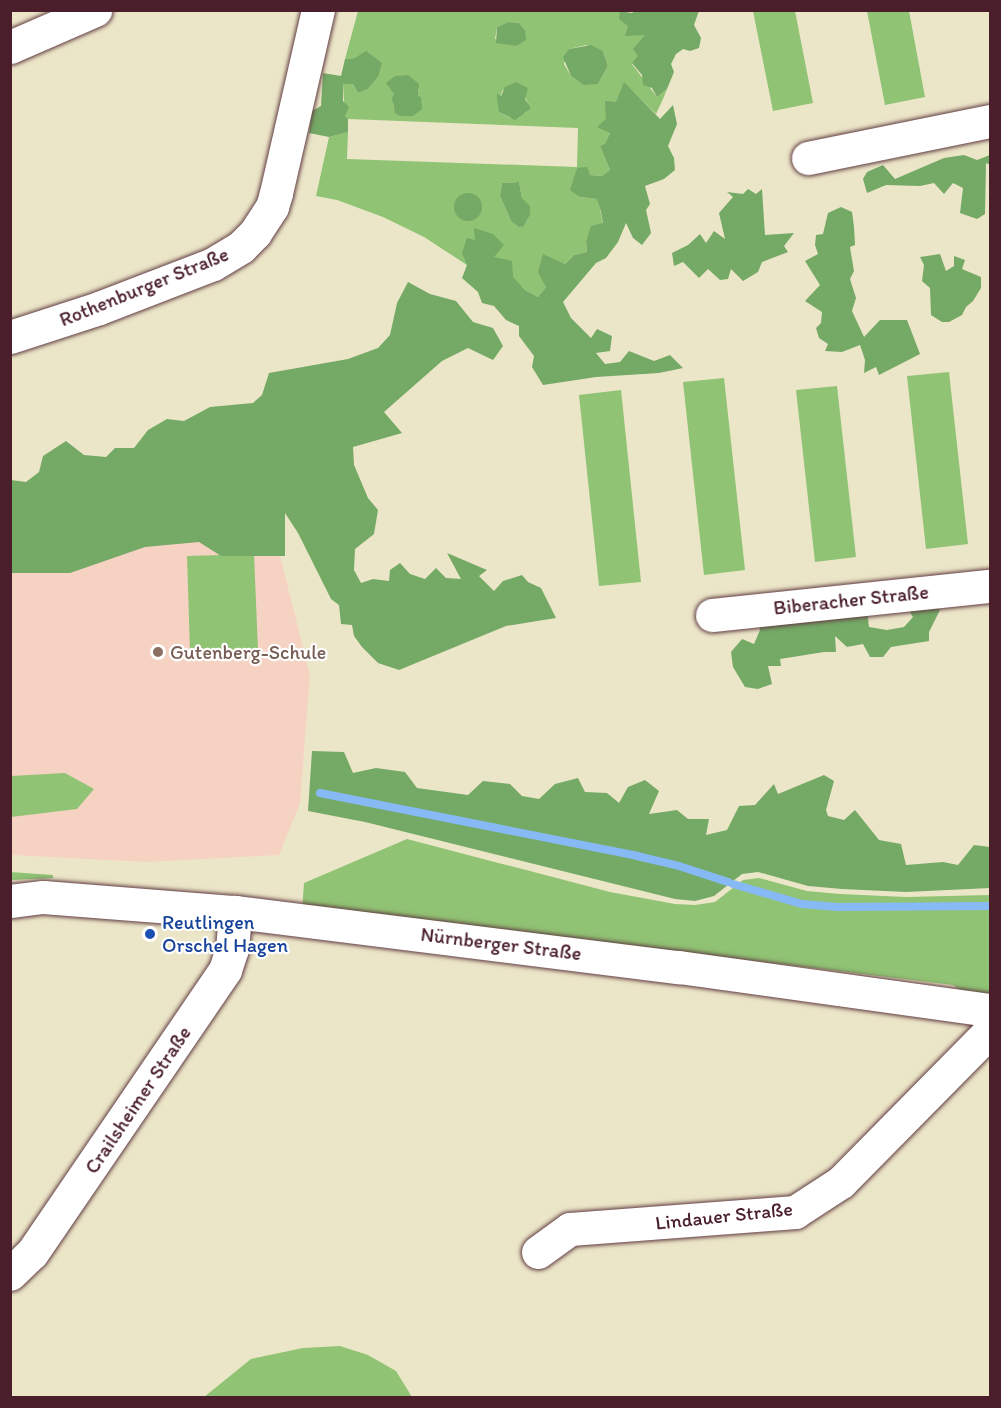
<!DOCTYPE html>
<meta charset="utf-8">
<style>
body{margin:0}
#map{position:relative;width:1001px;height:1408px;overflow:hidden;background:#ece6c8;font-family:Itim,sans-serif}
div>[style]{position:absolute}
.built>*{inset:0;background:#f6d2c3}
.green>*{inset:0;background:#90c374}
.forest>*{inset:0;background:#74a966}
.round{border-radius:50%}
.stream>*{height:8px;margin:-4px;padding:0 4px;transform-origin:4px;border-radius:4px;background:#87baf5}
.roads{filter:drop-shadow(0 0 2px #623d43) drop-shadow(0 0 2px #623d43)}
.minor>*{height:33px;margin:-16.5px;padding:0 16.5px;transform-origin:16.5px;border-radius:16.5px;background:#fff}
.dots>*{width:16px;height:16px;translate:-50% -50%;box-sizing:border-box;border:3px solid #fff;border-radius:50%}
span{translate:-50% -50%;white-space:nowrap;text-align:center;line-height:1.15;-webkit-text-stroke:4.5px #fff;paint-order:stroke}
.street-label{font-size:20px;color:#4a1f2b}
.education-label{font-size:20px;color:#785e54}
.left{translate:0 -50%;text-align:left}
.transit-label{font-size:20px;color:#164399}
.frame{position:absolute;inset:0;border:12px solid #4a1f2b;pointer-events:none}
</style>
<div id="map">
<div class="built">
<div style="clip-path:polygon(260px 476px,310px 675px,300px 803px,279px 855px,146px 862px,11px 855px,11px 549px)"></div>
</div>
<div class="green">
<div style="clip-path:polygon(evenodd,358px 11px,620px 11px,620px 19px,646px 35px,639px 56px,632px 64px,657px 97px,667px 89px,663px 99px,656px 114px,624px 83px,616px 103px,610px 133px,605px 145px,600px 146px,610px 170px,602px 176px,590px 175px,577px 168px,575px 177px,580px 197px,598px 199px,603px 224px,586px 242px,587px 252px,574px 255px,565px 264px,543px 255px,546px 287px,538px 297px,525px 290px,475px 241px,467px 265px,424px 237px,383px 217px,337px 200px,316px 196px,329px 137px,348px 132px,347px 159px,577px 167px,578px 128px,348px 119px,345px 116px,343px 84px,353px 84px,358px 93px,368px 89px,378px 77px,355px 58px,345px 59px,358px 11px,508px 22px,519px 23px,525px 30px,516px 46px,495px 39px,497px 27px,508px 22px,358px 11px,586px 45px,603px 51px,608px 66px,598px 84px,580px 82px,571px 76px,564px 64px,569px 49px,586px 45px,358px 11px,391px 80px,419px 89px,413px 116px,393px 106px,395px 94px,389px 87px,391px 80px,358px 11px,516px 82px,530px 106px,525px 113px,510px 118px,499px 112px,499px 101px,502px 91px,516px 82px,358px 11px,519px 182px,522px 198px,530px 215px,524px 226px,511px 221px,500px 196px,502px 183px,519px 182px)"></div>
<div style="clip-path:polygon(753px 11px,795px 11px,813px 103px,773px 111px)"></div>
<div style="clip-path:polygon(867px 11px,909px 11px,925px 97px,885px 105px)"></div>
<div style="clip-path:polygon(949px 372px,968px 544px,926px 549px,907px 376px)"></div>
<div style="clip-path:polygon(724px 378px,745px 570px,704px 575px,683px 382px)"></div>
<div style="clip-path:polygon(837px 386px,856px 557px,815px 562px,796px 390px)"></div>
<div style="clip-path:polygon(621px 390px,641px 582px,599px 586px,579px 395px)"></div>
<div style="clip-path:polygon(254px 554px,258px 650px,190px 652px,187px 556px)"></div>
<div style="clip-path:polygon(65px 773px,94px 789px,77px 809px,11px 817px,11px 776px)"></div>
<div style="clip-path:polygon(407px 839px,610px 892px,675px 904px,695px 905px,715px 902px,743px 880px,759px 878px,807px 891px,840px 894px,906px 897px,990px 895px,990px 998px,966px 995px,953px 985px,364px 913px,302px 912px,304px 883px)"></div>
<div style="clip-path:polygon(10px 872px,53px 875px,53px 878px,11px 880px)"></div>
<div style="clip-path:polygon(340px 1346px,368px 1355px,396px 1371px,412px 1397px,204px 1397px,251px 1359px,303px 1348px)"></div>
</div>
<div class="forest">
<div style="clip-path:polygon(635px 11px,699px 11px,694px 25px,701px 38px,699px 48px,690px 51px,683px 49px,676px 54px,671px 64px,674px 72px,667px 89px,657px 97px,652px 88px,643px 85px,642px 75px,632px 63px,638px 56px,633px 49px,645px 35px,625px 36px,628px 26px,619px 19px,620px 11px,632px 13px)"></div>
<div style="clip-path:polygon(508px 22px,519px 23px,525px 30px,526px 40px,516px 46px,496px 43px,497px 27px)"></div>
<div style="clip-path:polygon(591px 45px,603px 51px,608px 66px,598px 84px,584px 85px,571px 76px,563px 57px,569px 49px)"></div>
<div style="clip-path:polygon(366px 51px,382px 63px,378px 77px,368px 89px,358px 93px,353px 84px,343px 84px,343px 101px,349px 107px,345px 116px,348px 119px,348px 132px,329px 137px,309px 133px,312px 111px,321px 106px,323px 73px,341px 76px,345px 59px,355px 58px)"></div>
<div style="clip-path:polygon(408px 75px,419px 84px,418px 96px,421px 97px,422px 109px,413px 116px,400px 116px,395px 113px,392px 98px,394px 94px,386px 83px,395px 76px)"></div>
<div style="clip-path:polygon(516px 82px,528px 88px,525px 99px,530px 106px,530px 109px,515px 120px,499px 112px,497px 98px,497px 94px,501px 96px,505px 87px)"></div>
<div style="clip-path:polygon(624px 82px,660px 119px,673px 105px,677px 124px,668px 146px,674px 158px,675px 170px,664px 179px,645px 186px,650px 204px,646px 210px,651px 233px,642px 245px,633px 238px,626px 223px,618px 242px,606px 258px,596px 263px,563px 302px,571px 318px,591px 338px,597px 329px,612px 336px,610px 351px,596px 353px,605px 364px,620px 362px,629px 351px,654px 361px,670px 355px,683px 368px,659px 373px,596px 377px,543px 385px,532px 367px,534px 356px,519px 336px,519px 326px,506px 320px,494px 306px,482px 303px,478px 292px,462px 278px,467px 265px,462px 253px,467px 238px,475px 240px,474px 228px,493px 234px,504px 245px,494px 257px,512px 261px,513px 277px,525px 290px,538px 297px,546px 287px,538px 272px,543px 254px,565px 264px,574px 255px,587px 252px,586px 242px,591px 226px,603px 223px,601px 212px,597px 199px,580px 197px,570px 190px,577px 168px,587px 167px,590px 175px,602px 176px,610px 170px,600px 146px,605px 144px,610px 133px,597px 127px,606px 119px,605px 101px,616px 102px)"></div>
<div style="clip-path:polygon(964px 155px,977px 160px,990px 155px,990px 165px,986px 163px,985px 214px,977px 219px,960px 213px,963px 188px,953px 183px,944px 194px,934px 183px,920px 186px,886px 185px,867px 193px,863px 179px,867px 172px,883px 165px,895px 179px,944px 158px)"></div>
<div style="clip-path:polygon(519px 182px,522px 198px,530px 206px,530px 215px,524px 226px,519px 227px,511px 221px,500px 196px,502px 183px)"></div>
<div style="clip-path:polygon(748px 189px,756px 194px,762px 189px,765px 235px,794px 233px,784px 246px,788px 252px,762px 262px,758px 272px,743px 281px,731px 269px,728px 279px,720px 280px,708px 269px,699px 278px,683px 262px,674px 266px,672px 253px,688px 245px,700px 234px,706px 243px,714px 231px,725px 239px,719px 213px,733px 197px,727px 192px,743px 194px)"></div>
<div class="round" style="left:454px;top:193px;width:28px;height:28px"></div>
<div style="clip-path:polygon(841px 207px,852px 212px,854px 227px,855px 245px,850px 247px,854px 271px,850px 279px,856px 298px,852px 311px,864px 337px,880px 320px,907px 320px,920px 354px,879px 375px,876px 367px,864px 373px,865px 360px,860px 345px,842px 352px,825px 351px,828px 344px,819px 338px,816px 328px,821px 323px,822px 312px,805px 301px,820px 285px,805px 261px,818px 254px,815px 245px,816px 235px,823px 234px,828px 213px)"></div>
<div style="clip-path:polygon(940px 254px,946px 271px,954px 266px,954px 256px,965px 260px,962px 269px,981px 277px,981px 288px,973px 301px,966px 307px,962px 315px,949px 322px,942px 322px,931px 315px,930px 288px,922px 281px,924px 265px,920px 257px)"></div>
<div style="clip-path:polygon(408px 282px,430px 294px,456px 301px,473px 322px,493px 328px,503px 346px,493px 360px,468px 348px,442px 361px,384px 412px,402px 433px,353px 447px,354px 465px,368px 498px,378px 510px,374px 534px,355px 549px,354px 570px,361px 583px,373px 579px,389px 581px,390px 570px,400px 563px,410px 574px,425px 579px,436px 568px,446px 578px,461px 579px,447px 553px,487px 570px,479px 576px,494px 591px,503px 581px,522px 575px,528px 582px,541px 588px,556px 618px,506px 626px,399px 670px,378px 663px,362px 647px,354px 636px,352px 625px,341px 624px,339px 605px,331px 599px,298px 533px,285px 513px,285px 556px,221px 556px,199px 542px,145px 547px,70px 573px,11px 573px,11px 480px,26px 482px,39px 472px,43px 456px,66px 441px,84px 455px,106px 457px,115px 448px,134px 448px,148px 430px,167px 419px,184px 421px,210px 407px,253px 403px,262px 395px,269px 373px,348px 359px,378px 348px,390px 335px,397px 303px)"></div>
<div style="clip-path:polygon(925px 598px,940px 610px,929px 632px,929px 641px,891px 647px,883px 657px,870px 657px,863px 644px,847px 647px,835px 636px,836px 652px,824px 652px,780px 659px,781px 666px,768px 666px,772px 684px,758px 689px,745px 687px,733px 667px,731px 652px,742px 639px,754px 644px,760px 630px,757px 621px,867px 610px,869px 627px,887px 630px,904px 627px,913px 617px,906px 606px)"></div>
<div style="clip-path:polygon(312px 751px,344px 752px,353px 773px,376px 768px,405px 772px,417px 788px,468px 795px,483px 781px,510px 784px,522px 796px,539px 799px,555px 784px,578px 778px,585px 792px,607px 793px,619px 803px,628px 787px,645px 780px,659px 791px,649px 814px,677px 810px,688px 819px,709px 819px,706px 835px,727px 830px,739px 806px,755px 805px,774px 784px,778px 794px,824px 775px,834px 781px,826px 810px,828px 816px,844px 820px,855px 810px,879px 840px,901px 844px,906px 865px,943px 862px,958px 865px,974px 845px,990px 847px,990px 888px,906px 892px,842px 889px,808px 886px,758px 872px,742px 874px,714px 896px,695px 901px,675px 899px,365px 822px,308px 811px)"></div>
</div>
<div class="stream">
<div style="left:320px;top:793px;width:323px;rotate:11.2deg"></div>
<div style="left:637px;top:856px;width:43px;rotate:13.4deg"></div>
<div style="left:679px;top:866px;width:52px;rotate:18.1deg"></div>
<div style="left:733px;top:884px;width:72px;rotate:16.2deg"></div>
<div style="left:802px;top:904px;width:35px;rotate:5deg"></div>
<div style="left:837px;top:907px;width:153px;rotate:-0.4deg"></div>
</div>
<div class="roads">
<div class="minor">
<div style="left:10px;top:47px;width:93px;rotate:-23.5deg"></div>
<div style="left:808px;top:158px;width:186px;rotate:-11.5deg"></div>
<div style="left:10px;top:337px;width:94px;rotate:-18deg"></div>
<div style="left:99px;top:308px;width:122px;rotate:-21.1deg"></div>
<div style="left:213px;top:264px;width:33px;rotate:-31deg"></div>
<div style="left:241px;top:247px;width:20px;rotate:-45deg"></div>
<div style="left:255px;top:233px;width:31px;rotate:-57deg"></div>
<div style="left:272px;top:207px;width:15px;rotate:-74deg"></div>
<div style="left:276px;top:193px;width:188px;rotate:-77.1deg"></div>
<div style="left:712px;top:615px;width:280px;rotate:-6deg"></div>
<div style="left:10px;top:901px;width:33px;rotate:-7deg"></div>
<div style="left:43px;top:897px;width:193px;rotate:4.5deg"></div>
<div style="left:235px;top:912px;width:447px;rotate:7.1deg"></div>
<div style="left:679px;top:967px;width:314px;rotate:7.9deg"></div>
<div style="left:538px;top:1252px;width:39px;rotate:-36deg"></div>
<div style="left:570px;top:1229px;width:226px;rotate:-4.3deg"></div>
<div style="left:795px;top:1212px;width:55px;rotate:-33.1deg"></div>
<div style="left:841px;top:1182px;width:212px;rotate:-45.4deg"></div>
<div style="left:10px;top:1274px;width:30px;rotate:-44deg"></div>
<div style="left:32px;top:1253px;width:343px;rotate:-55.7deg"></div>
<div style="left:225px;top:970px;width:22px;rotate:-72deg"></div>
<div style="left:232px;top:949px;width:37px;rotate:-85deg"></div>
</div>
</div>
<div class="dots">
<div style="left:158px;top:652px;background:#8d6e63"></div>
<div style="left:150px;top:934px;background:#1a4fb4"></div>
</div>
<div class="street-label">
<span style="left:144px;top:287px;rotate:-22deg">Rothenburger Straße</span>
<span style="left:851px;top:600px;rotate:-6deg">Biberacher Straße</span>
<span style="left:501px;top:944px;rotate:7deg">Nürnberger Straße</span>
<span style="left:138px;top:1100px;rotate:-56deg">Crailsheimer Straße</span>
<span style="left:724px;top:1216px;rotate:-6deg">Lindauer Straße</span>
</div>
<div class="education-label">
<span class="left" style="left:170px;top:652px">Gutenberg-Schule</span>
</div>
<div class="transit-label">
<span class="left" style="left:162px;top:934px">Reutlingen<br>Orschel Hagen</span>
</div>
<div class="frame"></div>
</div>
